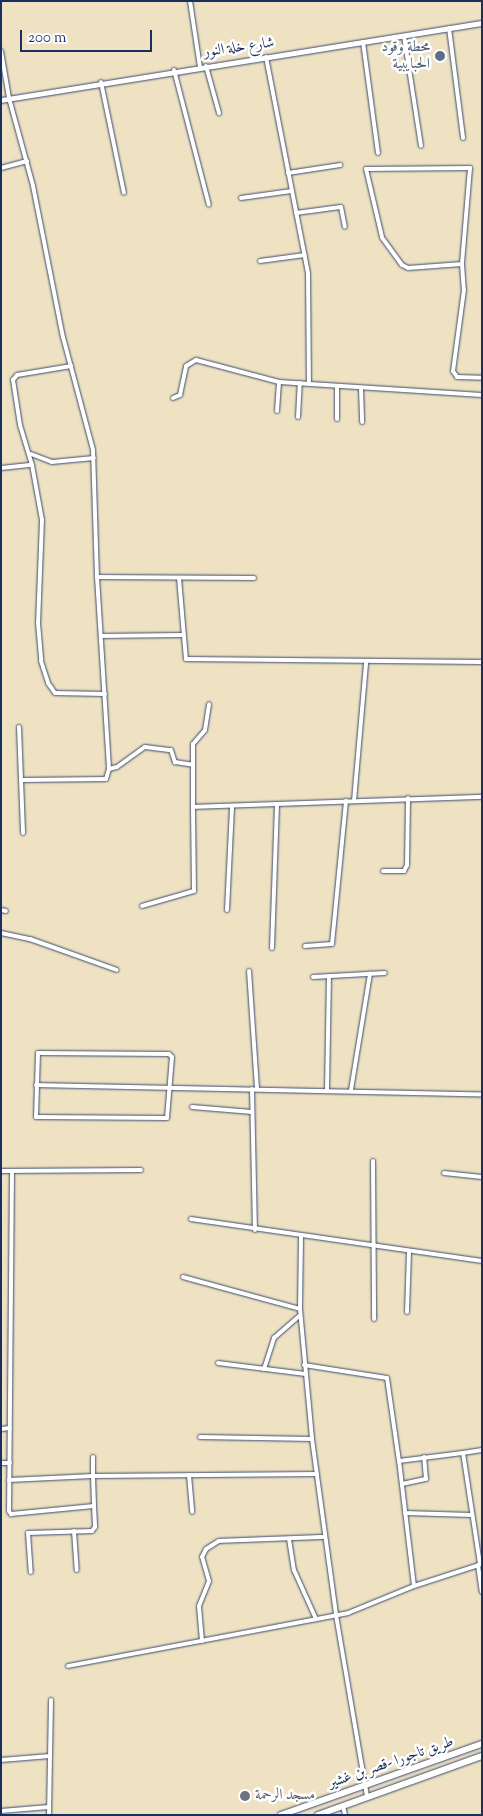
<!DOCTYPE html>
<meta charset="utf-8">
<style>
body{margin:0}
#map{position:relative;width:483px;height:1816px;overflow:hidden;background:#efe2c3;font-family:"Sorts Mill Goudy",Amiri,serif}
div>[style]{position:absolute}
.roads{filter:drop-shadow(0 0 1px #3b4a6d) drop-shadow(0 0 1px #3b4a6d)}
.minor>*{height:4px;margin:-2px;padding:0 2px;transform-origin:2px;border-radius:2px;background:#fff}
.tertiary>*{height:4.5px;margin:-2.25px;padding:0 2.25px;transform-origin:2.25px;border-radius:2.25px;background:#fff}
.trunk>*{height:5.5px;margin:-2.75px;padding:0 2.75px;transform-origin:2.75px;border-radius:2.75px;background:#fff}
.dots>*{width:14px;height:14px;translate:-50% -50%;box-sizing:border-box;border:2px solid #fff;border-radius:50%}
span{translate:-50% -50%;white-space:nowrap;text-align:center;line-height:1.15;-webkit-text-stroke:5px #fff;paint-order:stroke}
.service-label{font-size:15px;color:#4e5e75}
.right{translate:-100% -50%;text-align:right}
.street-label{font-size:15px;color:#1b2f5e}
.worship-label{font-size:15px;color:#5b616d}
.left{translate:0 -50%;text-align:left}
.frame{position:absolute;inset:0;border:2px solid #1b2f5e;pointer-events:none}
.scale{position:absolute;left:20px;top:30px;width:132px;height:22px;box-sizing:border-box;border:2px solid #1b2f5e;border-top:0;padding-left:6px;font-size:15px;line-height:18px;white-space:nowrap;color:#1b2f5e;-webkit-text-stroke:4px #fff;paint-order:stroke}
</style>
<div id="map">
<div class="roads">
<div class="minor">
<div style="left:190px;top:1px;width:67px;rotate:81.4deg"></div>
<div style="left:449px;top:28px;width:111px;rotate:82.7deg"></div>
<div style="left:404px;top:36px;width:111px;rotate:81.2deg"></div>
<div style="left:363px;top:42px;width:112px;rotate:82.3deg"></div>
<div style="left:1px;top:51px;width:48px;rotate:80.3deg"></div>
<div style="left:9px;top:98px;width:91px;rotate:74.7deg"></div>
<div style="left:33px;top:186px;width:154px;rotate:78.8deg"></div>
<div style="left:63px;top:337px;width:117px;rotate:75.1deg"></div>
<div style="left:93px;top:450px;width:127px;rotate:88.2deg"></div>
<div style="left:97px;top:577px;width:192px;rotate:86.4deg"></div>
<div style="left:109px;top:769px;width:10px;rotate:107deg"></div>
<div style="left:106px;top:779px;width:85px;rotate:179.3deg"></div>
<div style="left:266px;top:57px;width:220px;rotate:79deg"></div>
<div style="left:308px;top:273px;width:110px;rotate:89.5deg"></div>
<div style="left:206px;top:66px;width:49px;rotate:74.5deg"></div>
<div style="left:174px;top:70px;width:139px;rotate:75.5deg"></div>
<div style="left:101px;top:82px;width:113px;rotate:78.3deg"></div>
<div style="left:1px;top:168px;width:27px;rotate:-15deg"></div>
<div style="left:288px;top:173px;width:53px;rotate:-8.7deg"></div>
<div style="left:241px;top:198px;width:51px;rotate:-7.8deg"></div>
<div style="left:296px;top:213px;width:45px;rotate:-7.6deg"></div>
<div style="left:341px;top:207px;width:20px;rotate:79deg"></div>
<div style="left:260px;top:261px;width:45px;rotate:-7.6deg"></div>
<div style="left:462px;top:264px;width:54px;rotate:175.8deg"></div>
<div style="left:408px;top:268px;width:7px;rotate:-153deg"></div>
<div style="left:402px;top:265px;width:34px;rotate:-126deg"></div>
<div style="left:382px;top:237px;width:70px;rotate:-103.2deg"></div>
<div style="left:366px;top:169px;width:104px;rotate:-0.6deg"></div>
<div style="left:470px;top:168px;width:96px;rotate:94.8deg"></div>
<div style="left:462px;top:264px;width:26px;rotate:86deg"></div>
<div style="left:464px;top:290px;width:82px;rotate:97.7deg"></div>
<div style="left:453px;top:371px;width:7px;rotate:56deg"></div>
<div style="left:457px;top:377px;width:25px;rotate:2deg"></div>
<div style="left:361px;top:389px;width:33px;rotate:88deg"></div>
<div style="left:173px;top:398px;width:8px;rotate:-23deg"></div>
<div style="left:180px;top:395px;width:30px;rotate:-78deg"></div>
<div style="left:186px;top:366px;width:12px;rotate:-31deg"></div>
<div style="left:196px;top:360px;width:86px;rotate:14.8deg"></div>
<div style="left:279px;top:382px;width:203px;rotate:3.7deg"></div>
<div style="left:277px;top:411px;width:29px;rotate:-86deg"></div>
<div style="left:298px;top:417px;width:34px;rotate:-87deg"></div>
<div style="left:337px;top:419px;width:32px;rotate:-90deg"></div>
<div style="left:31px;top:454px;width:22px;rotate:21deg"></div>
<div style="left:52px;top:462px;width:42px;rotate:-5.4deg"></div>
<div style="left:32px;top:465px;width:42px;rotate:-106.7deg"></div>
<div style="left:20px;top:425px;width:46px;rotate:-98.8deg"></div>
<div style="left:13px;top:380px;width:6px;rotate:-51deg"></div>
<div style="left:17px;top:375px;width:55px;rotate:-9.5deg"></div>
<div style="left:1px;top:468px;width:31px;rotate:-6deg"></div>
<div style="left:32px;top:465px;width:56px;rotate:79.7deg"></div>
<div style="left:42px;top:520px;width:103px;rotate:92.2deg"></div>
<div style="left:38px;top:623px;width:38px;rotate:85deg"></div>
<div style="left:41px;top:661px;width:23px;rotate:72deg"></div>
<div style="left:48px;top:683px;width:12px;rotate:55deg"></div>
<div style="left:55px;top:693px;width:50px;rotate:1.1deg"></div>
<div style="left:97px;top:577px;width:157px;rotate:0.4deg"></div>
<div style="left:179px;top:578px;width:81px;rotate:85.1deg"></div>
<div style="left:186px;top:659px;width:296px;rotate:0.6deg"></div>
<div style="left:101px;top:636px;width:81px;rotate:-0.7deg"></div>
<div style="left:19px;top:727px;width:106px;rotate:87.8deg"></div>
<div style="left:109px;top:769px;width:8px;rotate:-14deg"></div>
<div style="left:117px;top:767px;width:34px;rotate:-36deg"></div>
<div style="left:145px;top:747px;width:26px;rotate:7deg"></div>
<div style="left:171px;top:750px;width:13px;rotate:72deg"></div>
<div style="left:175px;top:762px;width:18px;rotate:9deg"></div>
<div style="left:354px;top:801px;width:139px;rotate:-85deg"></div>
<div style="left:193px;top:807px;width:63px;rotate:-90deg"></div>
<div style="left:193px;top:744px;width:18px;rotate:-49deg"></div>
<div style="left:205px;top:730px;width:26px;rotate:-81deg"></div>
<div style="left:383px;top:871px;width:21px"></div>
<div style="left:404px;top:871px;width:7px;rotate:-63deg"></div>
<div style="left:407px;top:865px;width:67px;rotate:-89.1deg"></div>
<div style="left:142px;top:906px;width:54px;rotate:-16.1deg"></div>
<div style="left:194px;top:891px;width:84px;rotate:-90.7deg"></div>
<div style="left:193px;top:807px;width:289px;rotate:-2deg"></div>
<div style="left:1px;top:910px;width:5px;rotate:11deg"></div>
<div style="left:227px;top:910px;width:103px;rotate:-87.2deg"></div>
<div style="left:1px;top:933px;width:30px;rotate:12deg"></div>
<div style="left:30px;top:939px;width:92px;rotate:19.6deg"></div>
<div style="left:305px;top:946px;width:27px;rotate:-4deg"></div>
<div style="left:332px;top:944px;width:144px;rotate:-84.4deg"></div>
<div style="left:272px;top:948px;width:144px;rotate:-88deg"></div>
<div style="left:249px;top:971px;width:118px;rotate:86.1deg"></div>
<div style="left:313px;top:977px;width:72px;rotate:-3.2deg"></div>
<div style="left:38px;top:1053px;width:131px;rotate:0.4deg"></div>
<div style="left:169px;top:1054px;width:4px;rotate:45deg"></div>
<div style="left:172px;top:1057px;width:61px;rotate:94.7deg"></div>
<div style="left:167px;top:1118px;width:131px;rotate:-179.6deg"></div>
<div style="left:36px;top:1117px;width:64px;rotate:-88.2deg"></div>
<div style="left:36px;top:1085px;width:446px;rotate:1.2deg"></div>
<div style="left:252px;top:1089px;width:141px;rotate:88.8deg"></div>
<div style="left:327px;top:1090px;width:114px;rotate:-89deg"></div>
<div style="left:351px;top:1090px;width:118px;rotate:-80.7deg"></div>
<div style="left:192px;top:1107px;width:60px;rotate:4.8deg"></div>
<div style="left:373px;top:1161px;width:158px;rotate:89.6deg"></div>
<div style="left:1px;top:1171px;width:140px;rotate:-0.4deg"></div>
<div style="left:12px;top:1171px;width:340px;rotate:90.5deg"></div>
<div style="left:9px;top:1511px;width:4px;rotate:56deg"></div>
<div style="left:11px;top:1514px;width:83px;rotate:-5.5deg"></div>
<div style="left:94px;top:1506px;width:21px;rotate:87deg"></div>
<div style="left:95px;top:1527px;width:5px;rotate:127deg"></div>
<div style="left:92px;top:1531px;width:64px;rotate:178.2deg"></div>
<div style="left:28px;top:1533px;width:39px;rotate:86deg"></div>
<div style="left:444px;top:1173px;width:38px;rotate:6deg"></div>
<div style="left:191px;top:1219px;width:294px;rotate:8.2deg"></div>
<div style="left:183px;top:1277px;width:121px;rotate:15.3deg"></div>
<div style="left:300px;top:1309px;width:73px;rotate:-89.2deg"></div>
<div style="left:300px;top:1309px;width:131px;rotate:84.7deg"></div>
<div style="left:312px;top:1439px;width:178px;rotate:82.2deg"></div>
<div style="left:336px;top:1615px;width:185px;rotate:80.3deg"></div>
<div style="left:407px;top:1312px;width:61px;rotate:-88.1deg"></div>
<div style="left:218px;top:1363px;width:88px;rotate:7.2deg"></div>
<div style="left:304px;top:1365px;width:84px;rotate:8.9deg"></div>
<div style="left:387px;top:1378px;width:84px;rotate:81.8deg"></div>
<div style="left:264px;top:1369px;width:33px;rotate:-72deg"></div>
<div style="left:274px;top:1338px;width:33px;rotate:-41deg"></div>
<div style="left:1px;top:1429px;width:9px;rotate:-6deg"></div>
<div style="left:200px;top:1437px;width:112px;rotate:1deg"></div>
<div style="left:93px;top:1457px;width:19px;rotate:90deg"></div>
<div style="left:93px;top:1476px;width:224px;rotate:-0.5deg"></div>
<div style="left:1px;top:1463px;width:9px"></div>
<div style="left:189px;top:1475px;width:37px;rotate:85deg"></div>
<div style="left:9px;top:1480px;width:84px;rotate:-2.7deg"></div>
<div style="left:93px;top:1476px;width:30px;rotate:88deg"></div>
<div style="left:402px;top:1484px;width:25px;rotate:-12deg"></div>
<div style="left:426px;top:1479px;width:22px;rotate:-95deg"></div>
<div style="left:405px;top:1513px;width:67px;rotate:1.7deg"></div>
<div style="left:74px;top:1531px;width:39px;rotate:86deg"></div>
<div style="left:289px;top:1539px;width:31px;rotate:81deg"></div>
<div style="left:294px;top:1570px;width:54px;rotate:65.8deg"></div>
<div style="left:480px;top:1564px;width:112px;rotate:-98.7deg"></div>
<div style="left:463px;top:1453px;width:19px;rotate:-9deg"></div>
<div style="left:478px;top:1565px;width:27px;rotate:82deg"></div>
<div style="left:414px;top:1586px;width:126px;rotate:-96.8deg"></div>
<div style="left:399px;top:1461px;width:64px;rotate:-7.1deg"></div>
<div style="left:202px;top:1641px;width:35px;rotate:-95deg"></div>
<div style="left:199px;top:1606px;width:27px;rotate:-68deg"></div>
<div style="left:209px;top:1581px;width:25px;rotate:-106deg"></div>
<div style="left:202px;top:1557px;width:9px;rotate:-63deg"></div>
<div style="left:206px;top:1549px;width:15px;rotate:-32deg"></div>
<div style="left:219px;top:1541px;width:106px;rotate:-2.2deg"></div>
<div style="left:68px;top:1666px;width:285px;rotate:-10.7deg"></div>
<div style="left:348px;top:1613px;width:71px;rotate:-22.2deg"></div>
<div style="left:414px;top:1586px;width:71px;rotate:-17.9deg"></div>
<div style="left:1px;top:1760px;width:49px;rotate:-4.7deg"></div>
<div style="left:343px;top:1806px;width:9px;rotate:77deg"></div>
<div style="left:1px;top:1811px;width:48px;rotate:-4.8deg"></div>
<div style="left:49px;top:1815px;width:115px;rotate:-89deg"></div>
</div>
<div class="tertiary">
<div style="left:1px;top:100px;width:487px;rotate:-9.1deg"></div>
</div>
<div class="trunk">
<div style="left:281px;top:1815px;width:213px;rotate:-19.5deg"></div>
<div style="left:318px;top:1815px;width:174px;rotate:-19.8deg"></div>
</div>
</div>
<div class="dots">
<div style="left:440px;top:56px;background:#5c6f8a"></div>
<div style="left:245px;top:1796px;background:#6b7280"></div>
</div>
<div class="service-label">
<span class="right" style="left:430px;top:56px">محطة وقود<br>الحبايبية</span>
</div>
<div class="street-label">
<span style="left:239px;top:48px;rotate:-8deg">شارع خلة النور</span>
<span style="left:391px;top:1763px;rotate:-19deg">طريق تاجورا -قصر بن غشير</span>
</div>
<div class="worship-label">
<span class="left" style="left:255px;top:1796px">مسجد الرحمة</span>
</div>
<div class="frame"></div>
<div class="scale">200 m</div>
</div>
